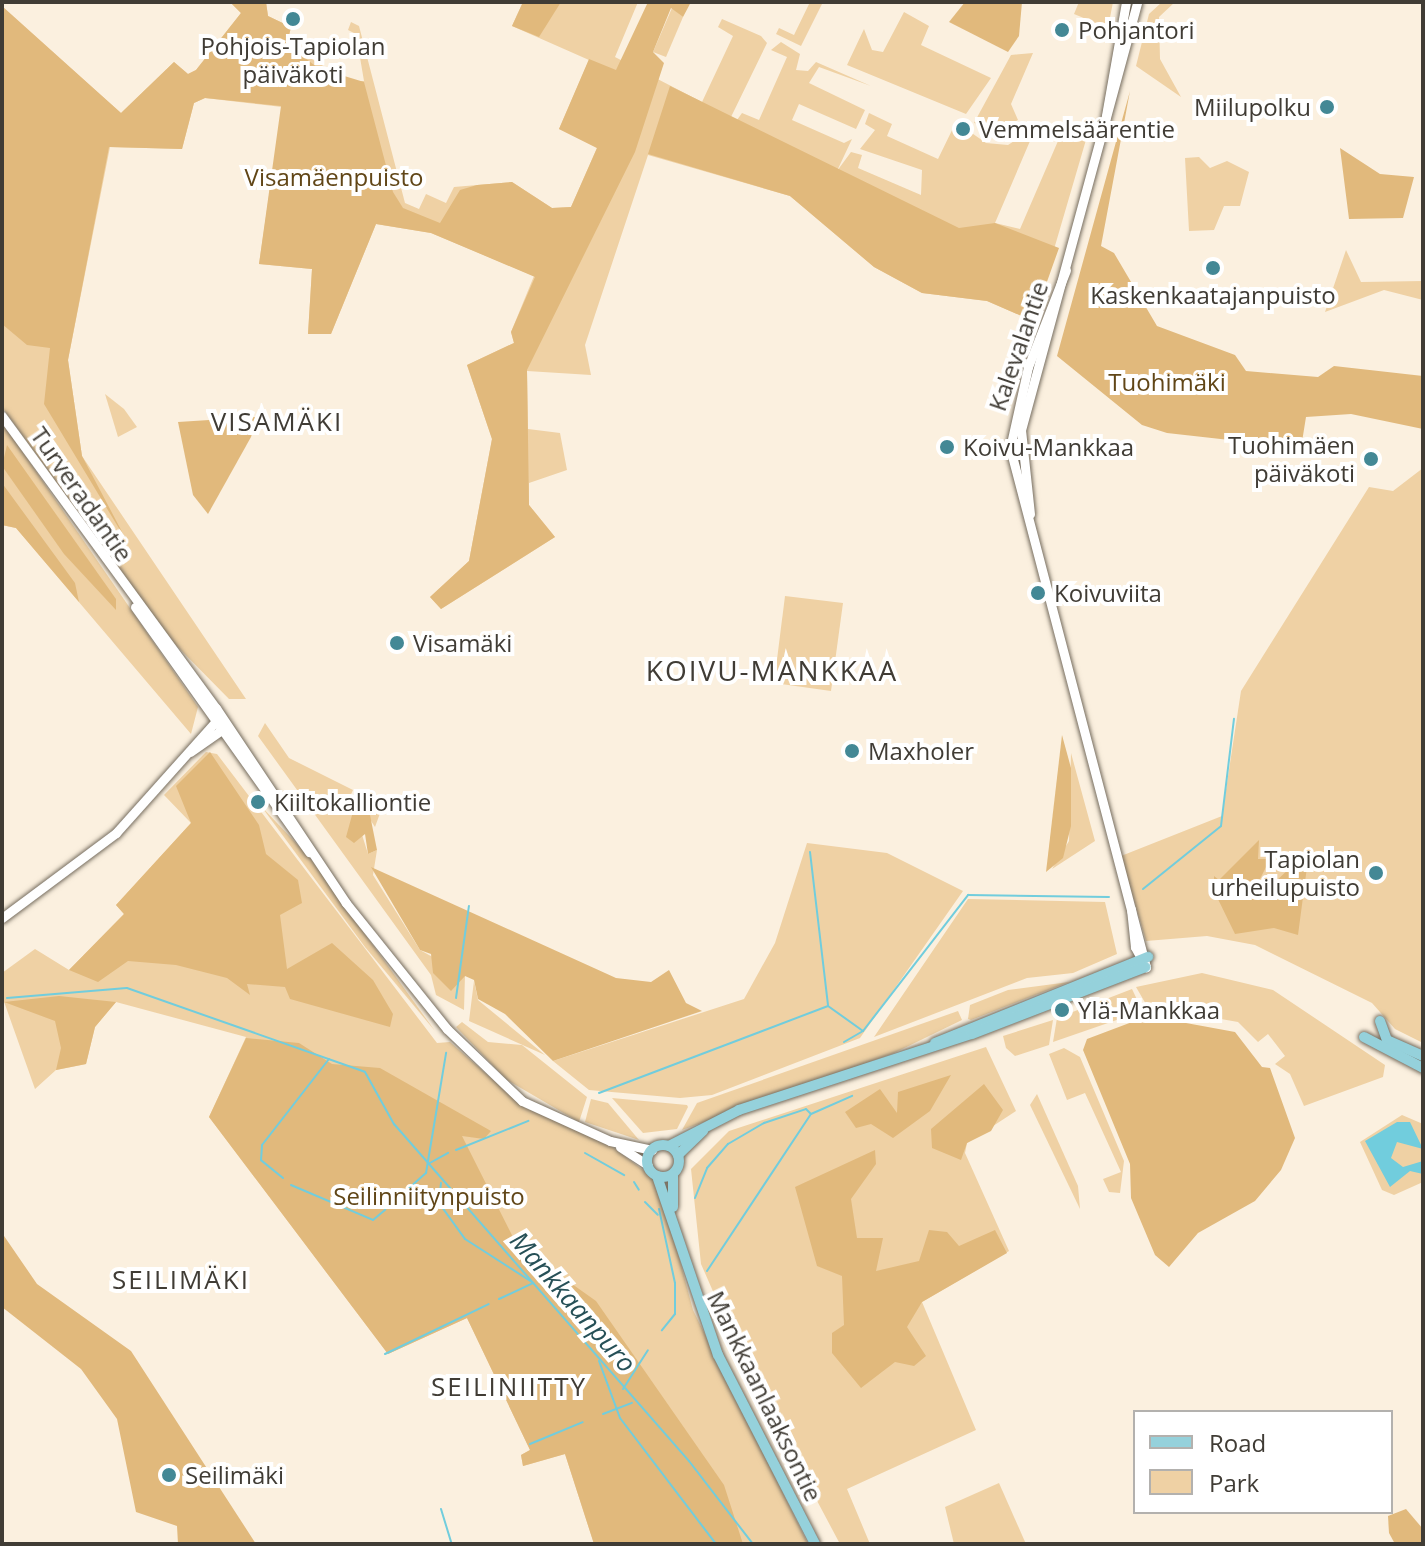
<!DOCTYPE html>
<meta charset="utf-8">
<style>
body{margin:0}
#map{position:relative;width:1425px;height:1546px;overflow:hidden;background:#fbf0df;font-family:"Open Sans",sans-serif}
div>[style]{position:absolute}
.green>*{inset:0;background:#efd1a4}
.forest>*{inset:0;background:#e1b97c}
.water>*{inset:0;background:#71cddd}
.stream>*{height:2px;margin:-1px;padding:0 1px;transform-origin:1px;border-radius:1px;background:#71cddd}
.roads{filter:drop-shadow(0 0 2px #766d5f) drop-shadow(0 0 2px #766d5f)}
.secondary>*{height:9px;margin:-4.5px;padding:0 4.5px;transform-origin:4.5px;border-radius:4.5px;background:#fff}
.primary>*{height:10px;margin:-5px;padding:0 5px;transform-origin:5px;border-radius:5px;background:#95d1db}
.primary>.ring{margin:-5px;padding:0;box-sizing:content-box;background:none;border:10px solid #95d1db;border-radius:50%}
.dots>*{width:22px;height:22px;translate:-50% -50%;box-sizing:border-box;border:4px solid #fff;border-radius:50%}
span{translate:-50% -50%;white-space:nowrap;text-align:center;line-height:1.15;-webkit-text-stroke:8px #fff;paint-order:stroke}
.poi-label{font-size:24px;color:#403c35}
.left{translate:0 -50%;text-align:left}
.right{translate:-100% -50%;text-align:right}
.park-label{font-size:24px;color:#614617}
.street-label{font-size:24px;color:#403c35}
.neighbourhood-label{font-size:26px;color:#403c35;letter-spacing:2px}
.water-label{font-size:26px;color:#265057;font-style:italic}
.quarter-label{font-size:28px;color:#403c35;letter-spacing:2px}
.frame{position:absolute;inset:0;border:4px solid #403c35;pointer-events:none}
.legend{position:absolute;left:1133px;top:1410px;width:260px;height:104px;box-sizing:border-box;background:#fff;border:2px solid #b3b1ae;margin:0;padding:10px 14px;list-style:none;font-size:24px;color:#403c35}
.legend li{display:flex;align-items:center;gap:16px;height:40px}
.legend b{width:40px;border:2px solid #b3b1ae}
</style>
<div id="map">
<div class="green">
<div style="clip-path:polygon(230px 2px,266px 2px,268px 16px,291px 27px,287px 44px,348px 81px,364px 81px,356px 34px,348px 30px,351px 22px,359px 26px,405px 203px,419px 209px,426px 194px,446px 203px,454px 187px,512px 182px,552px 208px,571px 207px,597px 148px,559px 129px,589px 60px,512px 26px,523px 2px,638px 2px,615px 57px,702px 102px,733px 36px,718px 27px,722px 19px,761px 36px,767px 43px,731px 117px,737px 120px,742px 113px,759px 120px,787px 57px,771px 50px,781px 42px,800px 54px,796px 70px,808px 71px,816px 62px,871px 86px,819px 67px,809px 83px,865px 110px,856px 129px,799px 104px,792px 120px,844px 143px,852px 139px,837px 171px,851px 152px,862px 155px,858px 168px,921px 195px,922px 170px,860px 149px,875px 130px,865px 124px,869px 113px,892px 124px,887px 136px,938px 159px,956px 122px,986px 143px,1008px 145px,1036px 127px,995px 223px,1020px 229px,1058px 141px,1042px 133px,1045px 126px,1088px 133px,1033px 321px,987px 301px,922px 293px,874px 267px,790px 196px,648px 155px,585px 345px,591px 375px,527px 371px,528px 429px,560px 433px,567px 470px,529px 483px,529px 505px,555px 537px,441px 609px,430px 597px,469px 561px,492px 439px,467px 365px,514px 343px,511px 332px,534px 276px,431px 233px,376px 224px,331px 334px,308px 334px,312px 269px,259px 264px,282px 107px,205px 98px,194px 103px,182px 149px,110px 147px,68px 360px,82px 456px,246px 699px,229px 699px,168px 637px,2px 407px,2px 7px,121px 113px,174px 62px,188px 74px,196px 70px,241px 13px)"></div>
<div style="clip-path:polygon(810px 2px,823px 2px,801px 46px,776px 34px,779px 28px,794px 35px)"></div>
<div style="clip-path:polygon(1079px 2px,1113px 2px,1108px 28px,1074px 14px)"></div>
<div style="clip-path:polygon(1162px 2px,1175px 2px,1159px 17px,1160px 59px,1181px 97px,1136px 66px,1149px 14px)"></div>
<div style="clip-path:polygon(672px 8px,683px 17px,666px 57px,653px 52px)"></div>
<div style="clip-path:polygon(904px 12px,929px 26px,921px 45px,991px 78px,966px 114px,847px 65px,864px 29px,872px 50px,883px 52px)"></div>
<div style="clip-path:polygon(1033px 53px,1011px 104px,1018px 120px,999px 130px,974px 123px,1011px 55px)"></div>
<div style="clip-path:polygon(1199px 157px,1210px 168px,1227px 161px,1249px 172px,1240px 206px,1224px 206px,1214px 230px,1189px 231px,1185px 158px)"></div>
<div style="clip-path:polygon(1346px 250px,1361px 282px,1423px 281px,1423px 300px,1384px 290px,1325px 312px)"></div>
<div style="clip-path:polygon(105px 394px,124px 409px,137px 427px,118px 437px)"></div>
<div style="clip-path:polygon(2px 422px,198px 707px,191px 734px,16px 528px,2px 525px)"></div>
<div style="clip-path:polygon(1423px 468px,1423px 1043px,1395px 1029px,1372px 1003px,1255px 945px,1207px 936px,1146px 941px,1121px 856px,1222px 816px,1241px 691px,1369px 487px,1393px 491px)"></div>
<div style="clip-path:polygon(785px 596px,843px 603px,831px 691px,774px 683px)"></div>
<div style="clip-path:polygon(265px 723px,289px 758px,353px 790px,348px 801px,383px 805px,375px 827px,364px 810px,354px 809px,368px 854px,377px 850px,373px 875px,420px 950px,465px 975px,464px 1010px,436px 995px,431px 975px,258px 736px)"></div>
<div style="clip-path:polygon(206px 752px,217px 754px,437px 1043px,450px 1042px,525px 1108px,607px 1143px,659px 1182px,693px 1310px,808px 1544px,594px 1544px,565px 1454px,523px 1466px,521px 1455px,530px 1450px,467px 1318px,388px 1354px,209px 1117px,246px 1037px,116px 1002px,95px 1027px,86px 1064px,56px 1070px,35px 1089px,2px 996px,2px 973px,35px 949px,69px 970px,124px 914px,116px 905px,191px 823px,164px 795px)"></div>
<div style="clip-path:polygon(1071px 753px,1095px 841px,1052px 869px,1069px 841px)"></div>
<div style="clip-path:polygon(261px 806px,310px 858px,435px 1031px,365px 947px)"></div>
<div style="clip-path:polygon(807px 843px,887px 853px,963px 891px,860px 1038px,712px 1095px,680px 1098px,589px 1090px,553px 1061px,744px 999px,775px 943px)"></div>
<div style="clip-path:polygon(968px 899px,1105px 902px,1117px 954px,1073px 973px,1027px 978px,874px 1037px)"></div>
<div style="clip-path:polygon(1202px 973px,1273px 990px,1385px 1065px,1383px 1077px,1304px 1106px,1290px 1074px,1275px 1064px,1285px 1056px,1268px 1034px,1258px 1042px,1238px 1022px,1147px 1006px,1136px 987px)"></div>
<div style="clip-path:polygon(474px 981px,478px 1000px,545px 1055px,469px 1021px)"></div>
<div style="clip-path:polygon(1069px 982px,971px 1020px,968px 1019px,970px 1005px,1008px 990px)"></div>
<div style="clip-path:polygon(1132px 989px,1140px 1006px,1134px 1014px,1053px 1042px,1057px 1018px)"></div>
<div style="clip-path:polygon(958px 1011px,962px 1020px,894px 1053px,682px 1130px,697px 1103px)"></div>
<div style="clip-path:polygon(1053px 1020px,1049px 1045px,1015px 1056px,1006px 1048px,1003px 1036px)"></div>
<div style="clip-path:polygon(462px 1022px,488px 1042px,522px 1045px,587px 1097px,579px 1122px,507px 1080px,456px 1027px)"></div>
<div style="clip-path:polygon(986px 1047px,1016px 1111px,967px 1143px,965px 1153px,1009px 1251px,922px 1302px,976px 1430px,847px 1489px,870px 1544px,840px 1544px,748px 1371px,701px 1264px,691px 1169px,729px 1131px)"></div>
<div style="clip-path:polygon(1064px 1048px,1080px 1057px,1124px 1161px,1120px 1193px,1109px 1192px,1103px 1179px,1121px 1172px,1085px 1093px,1067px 1100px,1049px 1054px)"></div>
<div style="clip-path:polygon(1037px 1094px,1078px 1186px,1080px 1209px,1030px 1105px)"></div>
<div style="clip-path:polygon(612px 1098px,687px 1105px,688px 1107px,677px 1129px,643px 1133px)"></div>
<div style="clip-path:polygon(591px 1099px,608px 1103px,639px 1140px,585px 1122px)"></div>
<div style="clip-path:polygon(1402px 1115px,1423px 1124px,1423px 1182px,1394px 1195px,1382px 1190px,1360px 1142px)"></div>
<div style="clip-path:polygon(999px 1483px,1026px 1544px,954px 1544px,945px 1507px)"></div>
</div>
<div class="forest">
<div style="clip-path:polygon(230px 2px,266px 2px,268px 16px,291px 27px,287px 44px,318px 68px,364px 82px,393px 192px,403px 208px,440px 223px,460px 190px,477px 185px,512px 182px,552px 208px,571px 207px,597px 148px,559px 129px,589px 59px,616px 70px,648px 2px,691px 2px,683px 17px,671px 8px,653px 52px,664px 63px,635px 152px,527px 370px,529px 505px,555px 537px,441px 609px,430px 597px,469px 561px,492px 439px,467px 365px,514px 343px,511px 332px,535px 277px,431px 233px,376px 224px,331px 334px,308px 334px,312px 269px,259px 264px,281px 106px,205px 98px,194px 103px,182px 149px,109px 147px,68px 360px,82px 456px,129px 545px,44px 404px,50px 348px,27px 345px,2px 324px,2px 6px,121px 113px,174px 62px,188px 74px,196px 70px,241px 13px)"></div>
<div style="clip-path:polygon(523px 2px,561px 2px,539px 37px,512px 26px)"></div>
<div style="clip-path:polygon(965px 2px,1022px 2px,1019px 36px,1008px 52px,949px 22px)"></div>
<div style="clip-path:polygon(670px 86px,959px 228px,995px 223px,1059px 248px,1033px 321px,987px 301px,922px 293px,874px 267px,790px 196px,648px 154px)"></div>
<div style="clip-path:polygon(1130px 91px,1101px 246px,1114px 253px,1157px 326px,1235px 355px,1246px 371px,1318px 377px,1334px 366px,1423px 376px,1423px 429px,1351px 414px,1306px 417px,1301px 448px,1167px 433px,1142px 425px,1057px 356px)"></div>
<div style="clip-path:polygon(1340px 148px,1380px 174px,1414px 177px,1403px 218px,1349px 219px)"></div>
<div style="clip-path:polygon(257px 417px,251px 437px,208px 514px,193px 495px,178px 422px)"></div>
<div style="clip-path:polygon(7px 445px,116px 599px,116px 610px,64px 554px,2px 466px)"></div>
<div style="clip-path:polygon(2px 483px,75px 583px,79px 602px,16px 528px,2px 525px)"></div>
<div style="clip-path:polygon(1062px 735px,1071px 768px,1071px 826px,1063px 858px,1046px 872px)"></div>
<div style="clip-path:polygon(210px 752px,259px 825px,266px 854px,298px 880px,302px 903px,280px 915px,287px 969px,332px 943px,373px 980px,393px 1014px,390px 1027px,290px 999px,285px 987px,247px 984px,250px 995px,227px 978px,176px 965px,128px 961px,98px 982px,69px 970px,124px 914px,116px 905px,191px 823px,176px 786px)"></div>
<div style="clip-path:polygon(354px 808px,370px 815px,377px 850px,368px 854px,365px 834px,354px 843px,346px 837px)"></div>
<div style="clip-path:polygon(1259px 840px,1258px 859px,1270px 859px,1259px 881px,1274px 883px,1293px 865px,1307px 867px,1298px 935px,1274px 928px,1235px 934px,1214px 891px,1214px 876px,1219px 880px)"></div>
<div style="clip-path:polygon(371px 867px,616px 978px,651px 982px,669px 970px,686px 1003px,702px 1011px,553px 1061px,505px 1014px,478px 999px,474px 980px,465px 976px,451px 991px,433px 973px,431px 954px,420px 950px)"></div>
<div style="clip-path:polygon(59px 996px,116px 1002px,95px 1027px,86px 1064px,56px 1070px,61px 1048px,55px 1021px,4px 1002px)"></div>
<div style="clip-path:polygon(1148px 1016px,1235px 1032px,1262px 1067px,1270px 1068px,1295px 1138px,1281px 1170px,1255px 1201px,1198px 1233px,1169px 1267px,1155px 1255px,1131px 1198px,1130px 1164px,1083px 1050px,1087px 1039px)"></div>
<div style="clip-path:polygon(246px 1038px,299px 1043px,332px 1064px,380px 1068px,491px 1131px,484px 1139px,462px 1136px,517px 1245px,596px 1301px,724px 1485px,743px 1544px,594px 1544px,565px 1454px,523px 1466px,521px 1455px,530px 1450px,467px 1318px,388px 1354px,209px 1117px)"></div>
<div style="clip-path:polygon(951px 1075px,930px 1111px,893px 1138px,871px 1124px,856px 1128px,845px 1112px,880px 1089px,897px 1113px,898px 1092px)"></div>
<div style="clip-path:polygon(984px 1084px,1003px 1110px,991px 1131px,967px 1143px,961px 1160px,932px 1148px,931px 1129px)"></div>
<div style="clip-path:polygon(875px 1150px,876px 1164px,851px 1199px,857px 1238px,883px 1238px,876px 1271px,919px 1261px,929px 1230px,947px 1232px,959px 1246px,995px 1230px,1007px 1253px,922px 1302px,907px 1327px,926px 1356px,914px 1366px,895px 1362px,861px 1388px,832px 1353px,832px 1333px,844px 1325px,842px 1276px,817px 1266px,795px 1187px)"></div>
<div style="clip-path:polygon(2px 1233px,37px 1284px,131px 1351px,256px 1544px,178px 1544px,177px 1526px,136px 1512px,117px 1419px,81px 1369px,2px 1307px)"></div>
<div style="clip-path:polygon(1406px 1509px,1423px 1529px,1423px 1544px,1395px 1544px,1389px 1533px,1388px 1516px)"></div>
</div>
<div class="water">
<div style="clip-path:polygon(1397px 1122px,1410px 1122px,1423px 1149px,1397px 1142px,1391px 1158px,1403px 1167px,1423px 1161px,1423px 1174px,1410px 1171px,1390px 1187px,1365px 1141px)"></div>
</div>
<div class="stream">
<div style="left:810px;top:852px;width:155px;rotate:83.3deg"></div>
<div style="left:828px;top:1006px;width:43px;rotate:35.5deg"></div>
<div style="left:1143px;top:889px;width:100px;rotate:-38.9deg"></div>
<div style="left:1221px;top:826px;width:108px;rotate:-83.1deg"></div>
<div style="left:7px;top:998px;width:120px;rotate:-4.8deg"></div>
<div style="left:127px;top:988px;width:252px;rotate:19.4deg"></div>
<div style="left:365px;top:1072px;width:60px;rotate:60.9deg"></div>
<div style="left:394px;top:1124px;width:448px;rotate:48.8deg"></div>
<div style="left:689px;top:1461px;width:105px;rotate:52.4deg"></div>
<div style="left:456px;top:998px;width:93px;rotate:-82deg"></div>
<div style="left:844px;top:1042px;width:22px;rotate:-30deg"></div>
<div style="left:863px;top:1031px;width:172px;rotate:-52.3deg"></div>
<div style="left:968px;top:895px;width:141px;rotate:0.8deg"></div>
<div style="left:599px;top:1093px;width:245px;rotate:-20.8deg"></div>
<div style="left:456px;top:1150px;width:78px;rotate:-21.9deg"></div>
<div style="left:585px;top:1153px;width:45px;rotate:29.4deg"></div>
<div style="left:428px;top:1164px;width:23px;rotate:-29deg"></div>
<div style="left:283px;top:1178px;width:28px;rotate:-141deg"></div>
<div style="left:261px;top:1160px;width:15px;rotate:-86deg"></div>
<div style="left:262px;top:1145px;width:109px;rotate:-52.1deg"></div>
<div style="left:634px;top:1182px;width:9px;rotate:58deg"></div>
<div style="left:441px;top:1183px;width:20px;rotate:96deg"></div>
<div style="left:439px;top:1203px;width:44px;rotate:54.2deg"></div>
<div style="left:465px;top:1239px;width:80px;rotate:32.7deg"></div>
<div style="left:291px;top:1185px;width:89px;rotate:23.1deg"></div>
<div style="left:373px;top:1220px;width:16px;rotate:-40deg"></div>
<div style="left:695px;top:1198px;width:32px;rotate:-68deg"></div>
<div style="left:707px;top:1168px;width:32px;rotate:-49deg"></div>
<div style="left:728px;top:1144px;width:42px;rotate:-30.3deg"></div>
<div style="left:764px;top:1123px;width:44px;rotate:-18.4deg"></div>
<div style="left:806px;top:1109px;width:7px;rotate:45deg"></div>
<div style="left:645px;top:1202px;width:18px;rotate:45deg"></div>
<div style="left:391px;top:1204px;width:47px;rotate:-41.5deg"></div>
<div style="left:426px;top:1173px;width:122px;rotate:-80.5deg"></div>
<div style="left:659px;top:1209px;width:76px;rotate:77.8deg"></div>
<div style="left:675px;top:1283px;width:31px;rotate:90deg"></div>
<div style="left:675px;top:1314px;width:21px;rotate:129deg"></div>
<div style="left:707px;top:1271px;width:188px;rotate:-56.5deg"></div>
<div style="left:811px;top:1114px;width:45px;rotate:-23.7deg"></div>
<div style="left:499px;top:1299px;width:38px;rotate:-25deg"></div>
<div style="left:385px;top:1354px;width:115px;rotate:-25.7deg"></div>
<div style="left:599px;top:1361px;width:61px;rotate:69.8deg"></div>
<div style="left:620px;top:1418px;width:158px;rotate:52.7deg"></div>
<div style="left:623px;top:1389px;width:46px;rotate:-57.3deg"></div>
<div style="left:603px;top:1414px;width:31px;rotate:-21deg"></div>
<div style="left:530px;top:1444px;width:57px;rotate:-22.5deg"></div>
<div style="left:441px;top:1509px;width:37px;rotate:73deg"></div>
</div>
<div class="roads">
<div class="secondary">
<div style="left:1105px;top:121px;width:121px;rotate:-80deg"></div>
<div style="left:1066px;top:270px;width:104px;rotate:111.4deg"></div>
<div style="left:1028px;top:367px;width:83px;rotate:102.5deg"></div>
<div style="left:1010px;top:448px;width:537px;rotate:75.32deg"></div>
<div style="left:1146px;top:967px;width:23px;rotate:-119deg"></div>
<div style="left:1135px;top:947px;width:38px;rotate:-96deg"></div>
<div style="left:2px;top:416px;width:362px;rotate:53.8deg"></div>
<div style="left:216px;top:708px;width:234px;rotate:56.3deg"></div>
<div style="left:346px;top:903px;width:161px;rotate:51.3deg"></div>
<div style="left:447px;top:1029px;width:104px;rotate:43.8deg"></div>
<div style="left:522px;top:1101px;width:97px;rotate:24.4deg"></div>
<div style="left:610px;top:1141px;width:43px;rotate:12.1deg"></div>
<div style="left:1030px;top:514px;width:84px;rotate:-96.1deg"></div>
<div style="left:1021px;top:430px;width:443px;rotate:-74.8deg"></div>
<div style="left:135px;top:607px;width:301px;rotate:54.6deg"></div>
<div style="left:190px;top:752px;width:38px;rotate:-35deg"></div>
<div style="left:2px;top:918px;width:142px;rotate:-36.7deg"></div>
<div style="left:116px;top:833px;width:150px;rotate:-48.2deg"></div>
<div style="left:620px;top:1147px;width:33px;rotate:33deg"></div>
</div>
<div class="primary">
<div style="left:1380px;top:1021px;width:20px;rotate:70deg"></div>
<div style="left:1387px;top:1040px;width:39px;rotate:24deg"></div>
<div style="left:1364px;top:1037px;width:67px;rotate:27.7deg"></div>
<div style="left:935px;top:1043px;width:230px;rotate:-22deg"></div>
<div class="ring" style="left:647px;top:1145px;width:22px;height:22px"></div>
<div style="left:669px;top:1146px;width:79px;rotate:-27.2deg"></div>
<div style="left:739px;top:1110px;width:245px;rotate:-18.1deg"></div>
<div style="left:972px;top:1034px;width:186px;rotate:-21.1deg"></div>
<div style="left:678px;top:1155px;width:35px;rotate:-44deg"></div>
<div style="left:673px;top:1175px;width:32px;rotate:90deg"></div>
<div style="left:657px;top:1176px;width:189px;rotate:71.2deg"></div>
<div style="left:718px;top:1355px;width:212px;rotate:62.8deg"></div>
</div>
</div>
<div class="dots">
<div style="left:293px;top:19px;background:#438895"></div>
<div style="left:1062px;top:30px;background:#438895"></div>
<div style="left:1327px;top:107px;background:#438895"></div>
<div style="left:963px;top:129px;background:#438895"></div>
<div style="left:1213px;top:268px;background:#438895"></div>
<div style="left:947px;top:447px;background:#438895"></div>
<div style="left:1371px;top:459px;background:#438895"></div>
<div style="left:1038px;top:593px;background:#438895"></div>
<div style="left:397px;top:643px;background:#438895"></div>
<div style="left:852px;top:751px;background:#438895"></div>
<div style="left:258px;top:802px;background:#438895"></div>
<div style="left:1376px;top:873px;background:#438895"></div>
<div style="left:1062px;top:1010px;background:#438895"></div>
<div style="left:169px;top:1475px;background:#438895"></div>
</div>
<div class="poi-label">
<span class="left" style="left:1078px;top:30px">Pohjantori</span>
<span style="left:293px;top:60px">Pohjois-Tapiolan<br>päiväkoti</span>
<span class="right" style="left:1311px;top:107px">Miilupolku</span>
<span class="left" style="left:979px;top:129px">Vemmelsäärentie</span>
<span style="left:1213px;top:295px">Kaskenkaatajanpuisto</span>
<span class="right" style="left:1355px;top:459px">Tuohimäen<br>päiväkoti</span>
<span class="left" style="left:963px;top:447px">Koivu-Mankkaa</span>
<span class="left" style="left:1054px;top:593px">Koivuviita</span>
<span class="left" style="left:413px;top:643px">Visamäki</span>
<span class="left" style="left:868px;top:751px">Maxholer</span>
<span class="left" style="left:274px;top:802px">Kiiltokalliontie</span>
<span class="right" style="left:1360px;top:873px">Tapiolan<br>urheilupuisto</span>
<span class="left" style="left:1078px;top:1010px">Ylä-Mankkaa</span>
<span class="left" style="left:185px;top:1475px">Seilimäki</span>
</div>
<div class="park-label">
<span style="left:334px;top:177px">Visamäenpuisto</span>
<span style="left:1167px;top:382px">Tuohimäki</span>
<span style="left:429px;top:1196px">Seilinniitynpuisto</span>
</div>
<div class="street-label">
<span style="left:1018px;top:346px;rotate:-71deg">Kalevalantie</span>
<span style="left:82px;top:494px;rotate:55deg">Turveradantie</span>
<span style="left:765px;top:1396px;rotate:64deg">Mankkaanlaaksontie</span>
</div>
<div class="neighbourhood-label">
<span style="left:277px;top:422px">VISAMÄKI</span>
<span style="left:181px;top:1280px">SEILIMÄKI</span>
<span style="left:509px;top:1387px">SEILINIITTY</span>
</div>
<div class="water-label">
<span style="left:573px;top:1302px;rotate:49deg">Mankkaanpuro</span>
</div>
<div class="quarter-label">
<span style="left:772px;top:670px">KOIVU-MANKKAA</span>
</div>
<div class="frame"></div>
<ul class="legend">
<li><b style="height:10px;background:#95d1db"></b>Road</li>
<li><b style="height:22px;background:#efd1a4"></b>Park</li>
</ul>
</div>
